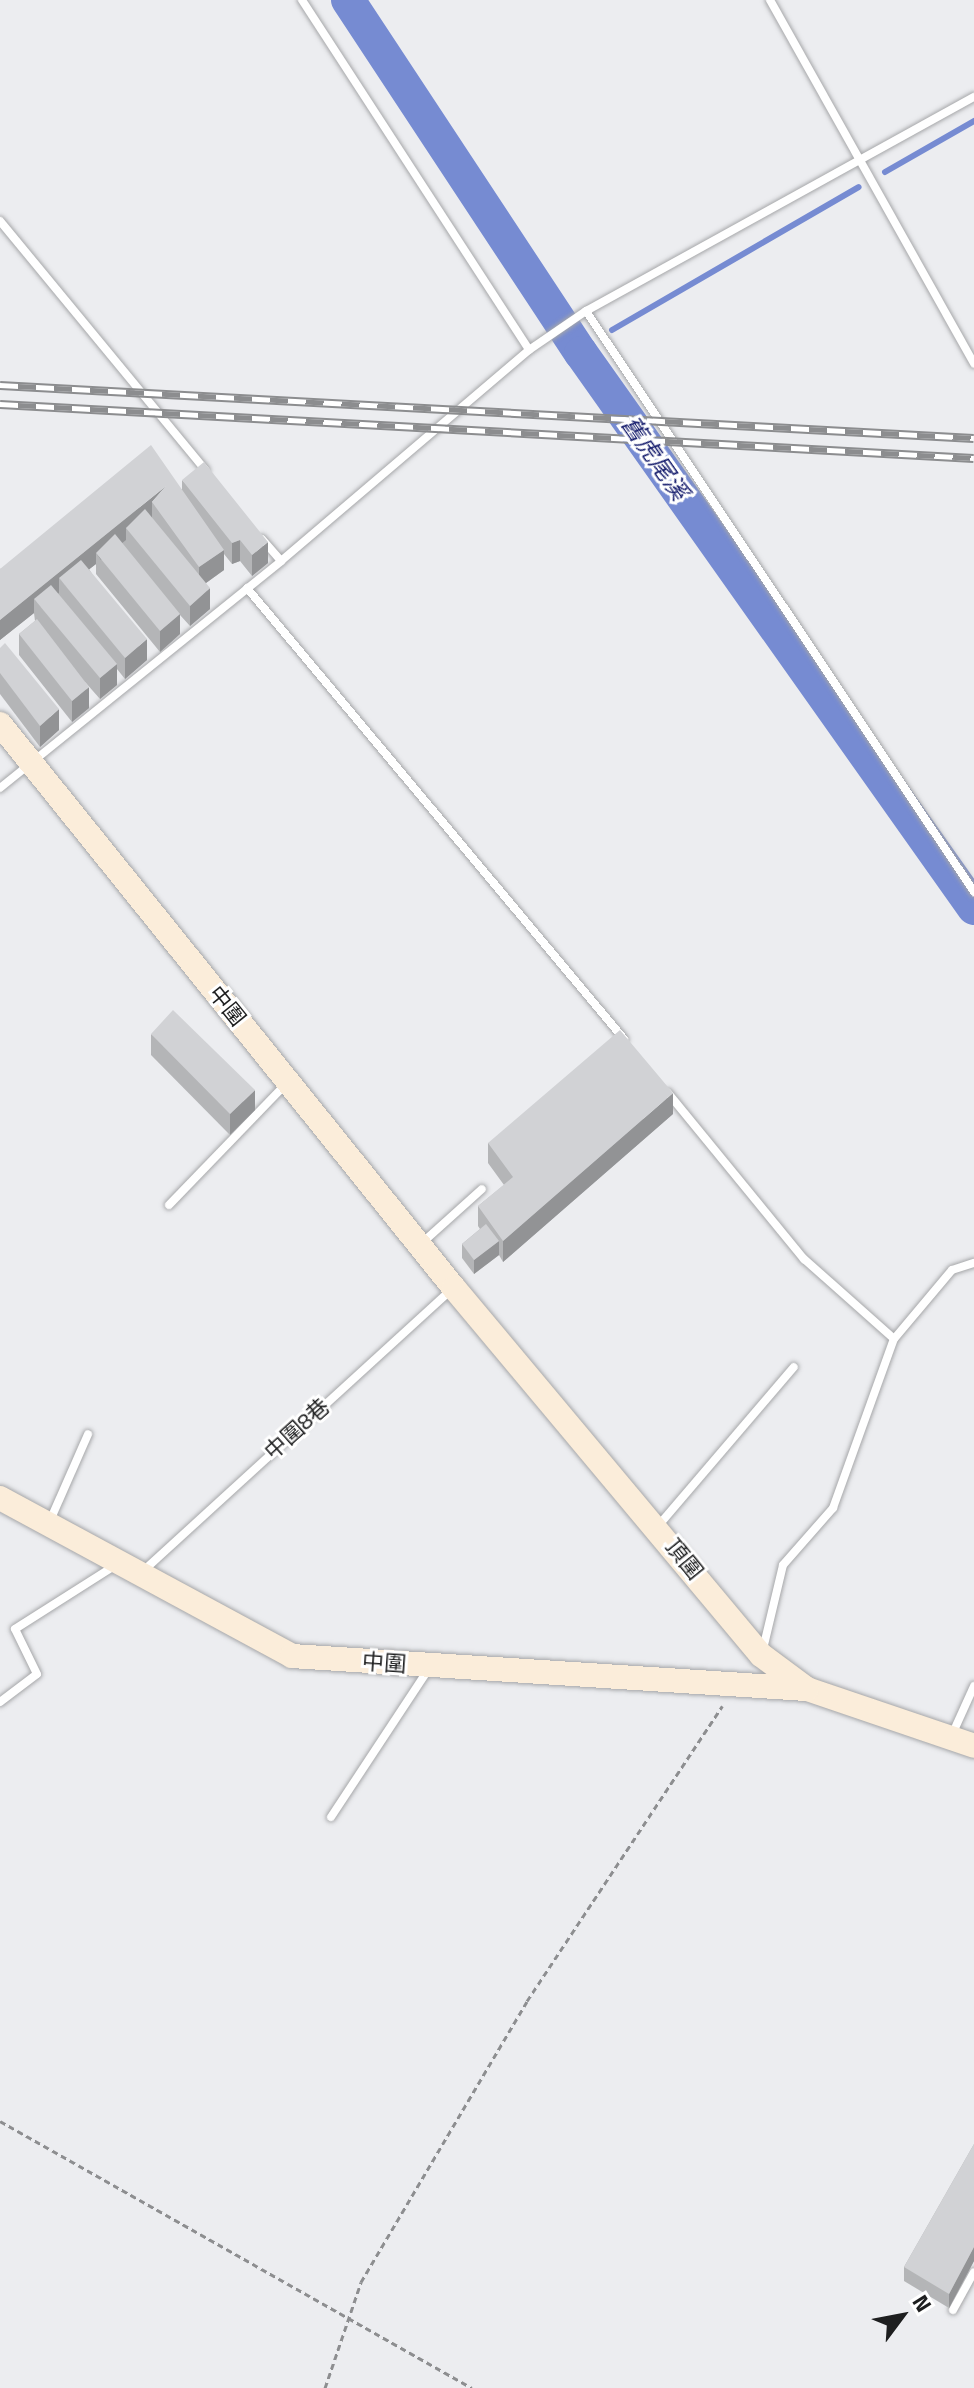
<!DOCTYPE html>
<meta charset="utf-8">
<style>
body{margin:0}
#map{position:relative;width:974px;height:2388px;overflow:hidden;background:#ecedf0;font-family:"Titillium Web","Noto Sans TC",sans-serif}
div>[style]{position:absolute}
.stream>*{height:6px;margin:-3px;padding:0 3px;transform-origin:3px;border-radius:3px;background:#768bd2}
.river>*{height:34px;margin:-17px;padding:0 17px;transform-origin:17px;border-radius:17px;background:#768bd2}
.path>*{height:3px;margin-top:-1.5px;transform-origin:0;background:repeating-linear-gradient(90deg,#8d8e90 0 6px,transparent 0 10px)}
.roads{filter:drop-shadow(0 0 2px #a6a7a9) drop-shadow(0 0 2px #a6a7a9)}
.lane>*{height:8px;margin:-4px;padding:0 4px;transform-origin:4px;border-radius:4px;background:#fff}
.secondary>*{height:24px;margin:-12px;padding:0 12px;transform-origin:12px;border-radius:12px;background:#fbedda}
.rail>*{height:9px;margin-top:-4.5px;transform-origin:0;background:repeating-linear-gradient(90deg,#fff 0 18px,#8c8d8f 0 36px);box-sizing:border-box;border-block:2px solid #8c8d8f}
.wall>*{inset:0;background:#b4b5b7}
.shaded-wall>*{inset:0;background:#929395}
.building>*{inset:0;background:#d1d2d5}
span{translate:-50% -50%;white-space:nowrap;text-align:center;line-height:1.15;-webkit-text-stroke:6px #fff;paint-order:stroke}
.street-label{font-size:22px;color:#1d1e1f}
.water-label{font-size:24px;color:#131a6b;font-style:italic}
.north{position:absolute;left:862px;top:2276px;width:80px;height:80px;-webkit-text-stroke:6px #fff;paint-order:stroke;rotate:58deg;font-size:22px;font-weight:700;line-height:32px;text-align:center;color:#1d1e1f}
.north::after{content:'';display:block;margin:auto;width:28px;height:36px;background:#1d1e1f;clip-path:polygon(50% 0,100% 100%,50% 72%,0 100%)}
</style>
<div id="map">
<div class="stream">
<div style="left:885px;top:172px;width:103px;rotate:-29.8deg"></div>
<div style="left:612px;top:330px;width:285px;rotate:-30.1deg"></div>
<div style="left:581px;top:353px;width:11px;rotate:-34deg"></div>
</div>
<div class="river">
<div style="left:348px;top:0;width:423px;rotate:56.6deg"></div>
<div style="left:581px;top:353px;width:680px;rotate:54.7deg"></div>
</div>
<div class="path">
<div style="left:0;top:2121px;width:542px;rotate:29.5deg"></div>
<div style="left:325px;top:2388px;width:112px;rotate:-71.2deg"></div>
<div style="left:361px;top:2282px;width:326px;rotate:-59.4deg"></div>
<div style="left:527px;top:2001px;width:354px;rotate:-56.5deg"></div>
</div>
<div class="roads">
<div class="lane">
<div style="left:302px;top:0;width:417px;rotate:57deg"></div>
<div style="left:770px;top:0;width:417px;rotate:60.7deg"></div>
<div style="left:0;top:221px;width:323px;rotate:50.5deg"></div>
<div style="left:586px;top:311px;width:699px;rotate:56.26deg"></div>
<div style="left:262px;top:539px;width:29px;rotate:49deg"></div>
<div style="left:281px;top:561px;width:326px;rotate:-40.4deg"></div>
<div style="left:529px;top:350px;width:69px;rotate:-34.4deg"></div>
<div style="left:586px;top:311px;width:443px;rotate:-28.9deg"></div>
<div style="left:247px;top:588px;width:588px;rotate:50.11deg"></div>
<div style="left:0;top:788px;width:361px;rotate:-38.9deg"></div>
<div style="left:668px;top:1093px;width:215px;rotate:50.7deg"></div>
<div style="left:804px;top:1259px;width:120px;rotate:41.6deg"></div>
<div style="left:169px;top:1205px;width:167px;rotate:-46deg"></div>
<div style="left:423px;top:1242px;width:79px;rotate:-41.9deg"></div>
<div style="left:49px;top:1523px;width:97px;rotate:-66.3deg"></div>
<div style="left:658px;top:1526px;width:209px;rotate:-49.5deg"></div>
<div style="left:142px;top:1572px;width:418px;rotate:-42.4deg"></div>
<div style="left:763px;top:1649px;width:86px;rotate:-76.6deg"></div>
<div style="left:783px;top:1565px;width:76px;rotate:-48.7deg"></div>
<div style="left:833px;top:1508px;width:180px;rotate:-70.2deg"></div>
<div style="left:894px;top:1339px;width:90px;rotate:-50deg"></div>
<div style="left:952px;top:1270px;width:23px;rotate:-18deg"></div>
<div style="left:0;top:1702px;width:46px;rotate:-37.1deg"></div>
<div style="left:37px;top:1674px;width:50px;rotate:-116.1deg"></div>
<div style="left:15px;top:1629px;width:120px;rotate:-32.4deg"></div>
<div style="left:951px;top:1737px;width:56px;rotate:-65.7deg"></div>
<div style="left:331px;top:1817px;width:176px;rotate:-56.6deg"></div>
<div style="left:953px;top:2310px;width:43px;rotate:-61.1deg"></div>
</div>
<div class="secondary">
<div style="left:0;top:724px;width:724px;rotate:51.17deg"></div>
<div style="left:454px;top:1288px;width:478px;rotate:50.1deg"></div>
<div style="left:761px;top:1655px;width:57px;rotate:36.5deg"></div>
<div style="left:807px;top:1689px;width:176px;rotate:18.8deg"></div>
<div style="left:0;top:1498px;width:332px;rotate:28.4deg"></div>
<div style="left:292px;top:1656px;width:516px;rotate:3.67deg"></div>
</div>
</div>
<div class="rail">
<div style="left:0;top:385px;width:975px;rotate:3.11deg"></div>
<div style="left:0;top:404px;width:975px;rotate:3.17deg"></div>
</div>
<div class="wall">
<div style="clip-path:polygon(182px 480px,268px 563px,252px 576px,240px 561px,232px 564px,224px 554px,224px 570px,206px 583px,210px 609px,190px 626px,180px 615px,180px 634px,160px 652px,96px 574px,96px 564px,89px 569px,147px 660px,125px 679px,117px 669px,117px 685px,100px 699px,85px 682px,89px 708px,72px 722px,19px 655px,19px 634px,35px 621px,34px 613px,0 640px,0 569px,182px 489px)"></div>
<div style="clip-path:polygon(0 648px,59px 730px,40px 747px,0 694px)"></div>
<div style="clip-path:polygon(151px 1034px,255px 1110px,230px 1135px,151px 1055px)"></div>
<div style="clip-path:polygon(673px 1114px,503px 1262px,499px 1255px,474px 1274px,462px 1258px,462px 1244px,480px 1229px,478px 1226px,478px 1206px,504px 1185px,488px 1163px,488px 1143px)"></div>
<div style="clip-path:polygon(974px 2144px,974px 2261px,949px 2308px,904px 2281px,904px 2267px)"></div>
</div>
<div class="shaded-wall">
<div style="clip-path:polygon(166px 486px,152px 502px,152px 519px,126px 528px,126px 540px,101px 560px,96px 553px,96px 564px,67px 587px,59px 578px,59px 593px,41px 607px,34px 599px,34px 613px,0 640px,0 620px)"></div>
<div style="clip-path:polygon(240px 540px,240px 561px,232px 564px,232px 543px)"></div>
<div style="clip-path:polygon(268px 542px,268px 563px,252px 576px,252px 555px)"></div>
<div style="clip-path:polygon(224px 550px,224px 570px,199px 588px,199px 567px)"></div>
<div style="clip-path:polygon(210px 588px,210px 609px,190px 626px,190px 606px)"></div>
<div style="clip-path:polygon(180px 614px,180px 634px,160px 652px,160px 631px)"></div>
<div style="clip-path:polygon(147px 639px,147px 660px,125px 679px,125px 658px)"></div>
<div style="clip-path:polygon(117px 664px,117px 685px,100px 699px,100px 678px)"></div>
<div style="clip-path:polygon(89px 687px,89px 708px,72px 722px,72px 701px)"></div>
<div style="clip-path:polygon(59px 709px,59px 730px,40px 747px,40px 726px)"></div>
<div style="clip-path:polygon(255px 1090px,255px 1110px,230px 1135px,230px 1114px)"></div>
<div style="clip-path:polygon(673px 1093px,673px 1114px,503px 1262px,503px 1241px)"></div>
<div style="clip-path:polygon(499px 1241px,499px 1255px,474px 1274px,474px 1260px)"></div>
<div style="clip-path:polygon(974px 2247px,974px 2261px,949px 2308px,949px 2294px)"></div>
</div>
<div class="building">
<div style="clip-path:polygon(151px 445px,224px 550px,199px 567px,152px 502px,166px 486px,0 620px,0 569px)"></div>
<div style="clip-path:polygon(204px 462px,268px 542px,252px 555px,240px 540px,232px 543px,182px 480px)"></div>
<div style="clip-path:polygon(145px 509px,210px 588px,190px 606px,126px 528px)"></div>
<div style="clip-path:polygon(115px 534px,180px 614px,160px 631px,96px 553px)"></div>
<div style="clip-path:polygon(81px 560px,147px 639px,125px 658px,59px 578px)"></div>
<div style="clip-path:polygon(51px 585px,117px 664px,100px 678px,34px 599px)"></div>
<div style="clip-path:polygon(37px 619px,89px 687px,72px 701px,19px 634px)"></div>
<div style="clip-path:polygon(5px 643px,59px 709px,40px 726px,0 673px,0 648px)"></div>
<div style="clip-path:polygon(173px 1010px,255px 1090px,230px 1114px,151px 1034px)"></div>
<div style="clip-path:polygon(620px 1030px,673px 1093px,503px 1241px,478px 1206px,513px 1177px,488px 1143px)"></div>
<div style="clip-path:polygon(486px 1224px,499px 1241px,474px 1260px,462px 1244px)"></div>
<div style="clip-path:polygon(974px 2144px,974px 2247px,949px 2294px,904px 2267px)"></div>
</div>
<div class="street-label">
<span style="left:227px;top:1006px;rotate:51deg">中圍</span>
<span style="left:297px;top:1429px;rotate:-42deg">中圍8巷</span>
<span style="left:684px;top:1559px;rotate:51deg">頂圍</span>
<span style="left:384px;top:1663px;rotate:4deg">中圍</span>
</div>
<div class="water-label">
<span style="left:655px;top:458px;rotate:55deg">舊虎尾溪</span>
</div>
<div class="north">N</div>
</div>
